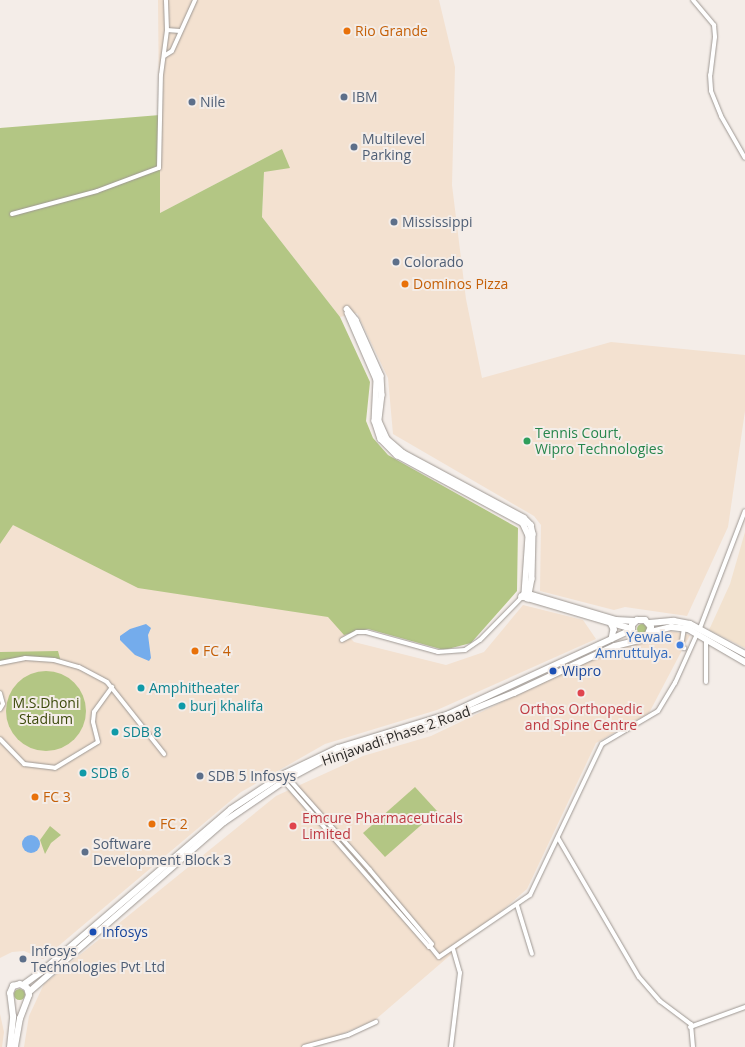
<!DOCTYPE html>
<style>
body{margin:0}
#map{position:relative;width:745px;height:1047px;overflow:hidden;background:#f4ede8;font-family:"Open Sans",sans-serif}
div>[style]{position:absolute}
.commercial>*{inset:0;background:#f3e1d0}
.industrial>*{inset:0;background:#f2e2cf}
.green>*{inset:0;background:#b3c684}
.round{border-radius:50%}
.water>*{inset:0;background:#74acec}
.roads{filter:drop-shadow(0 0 1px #9e9893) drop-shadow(0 0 1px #9e9893)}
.street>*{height:4px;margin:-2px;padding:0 2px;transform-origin:2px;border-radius:2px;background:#fff}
.secondary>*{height:5.5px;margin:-2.75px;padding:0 2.75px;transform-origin:2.75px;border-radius:2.75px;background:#fff}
.primary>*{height:6px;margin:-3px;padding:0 3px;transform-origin:3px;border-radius:3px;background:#fff}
.dots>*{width:11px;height:11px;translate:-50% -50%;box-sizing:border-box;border:2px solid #f4ede8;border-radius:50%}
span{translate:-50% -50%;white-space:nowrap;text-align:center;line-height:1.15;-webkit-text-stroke:4px #f4ede8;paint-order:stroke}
.food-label{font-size:14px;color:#c56008}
.left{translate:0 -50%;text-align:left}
.service-label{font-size:14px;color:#4e5e75}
.leisure-label{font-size:14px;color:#27864d}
.shop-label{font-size:14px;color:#366cbe}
.right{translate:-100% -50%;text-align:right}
.transit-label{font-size:14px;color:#164399}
.culture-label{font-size:14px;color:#0d838f}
.park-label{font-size:14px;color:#3c4a0b}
.health-label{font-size:14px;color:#be3a42}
.street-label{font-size:14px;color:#2b2927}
</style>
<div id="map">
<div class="commercial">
<div style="clip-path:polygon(158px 0,439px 0,455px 67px,452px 185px,466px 299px,482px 378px,611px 342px,745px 355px,745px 411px,728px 527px,687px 616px,625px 607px,614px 610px,540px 591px,541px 525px,534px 516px,393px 434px,388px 378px,357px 313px,340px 317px,262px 217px,264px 172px,282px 149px,160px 213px)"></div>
<div style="clip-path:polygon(0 518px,329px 615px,354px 642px,446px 665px,484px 652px,523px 605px,583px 620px,596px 639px,437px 710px,325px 744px,241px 792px,43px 959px,24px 951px,12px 952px,0 958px)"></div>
<div style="clip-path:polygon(670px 631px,690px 635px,649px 713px,596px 743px,527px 889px,375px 1020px,311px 1047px,24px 1047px,29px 1016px,44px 984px,276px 796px,363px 756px,431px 736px,601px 655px)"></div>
<div style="clip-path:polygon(0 1014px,4px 1032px,2px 1047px,0 1047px)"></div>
</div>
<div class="industrial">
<div style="clip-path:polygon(745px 532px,745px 648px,709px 630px,730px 584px)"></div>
</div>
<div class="green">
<div style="clip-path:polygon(160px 115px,160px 213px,282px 149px,290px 168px,264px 172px,262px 217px,340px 317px,370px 382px,366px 421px,373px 438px,388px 455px,518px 528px,517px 591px,471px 643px,444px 650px,368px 629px,344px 635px,328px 617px,138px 588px,13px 525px,0 544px,0 128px)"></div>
<div class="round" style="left:637px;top:624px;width:10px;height:10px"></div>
<div style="clip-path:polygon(58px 651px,61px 662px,27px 658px,0 663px,0 652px)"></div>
<div class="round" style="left:6px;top:671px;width:80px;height:80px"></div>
<div style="clip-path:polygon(415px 787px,437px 811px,385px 857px,363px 833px)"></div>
<div style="clip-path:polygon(50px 826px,61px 835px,51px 843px,45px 854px,40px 840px)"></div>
<div class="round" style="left:13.5px;top:988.5px;width:11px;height:11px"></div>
</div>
<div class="water">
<div style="clip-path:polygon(146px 624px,151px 628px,148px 635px,151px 658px,149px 661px,135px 655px,120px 640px,120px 636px,130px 629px)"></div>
<div class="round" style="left:22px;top:835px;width:18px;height:18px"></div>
</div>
<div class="roads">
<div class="street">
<div style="left:693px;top:0;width:33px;rotate:50deg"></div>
<div style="left:714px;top:25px;width:12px;rotate:85deg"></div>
<div style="left:715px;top:37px;width:38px;rotate:97deg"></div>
<div style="left:710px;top:75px;width:16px;rotate:86deg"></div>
<div style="left:711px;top:91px;width:27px;rotate:68deg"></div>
<div style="left:721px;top:116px;width:48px;rotate:60.3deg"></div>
<div style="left:167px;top:30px;width:13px;rotate:4deg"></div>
<div style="left:164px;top:56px;width:9px;rotate:-32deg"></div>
<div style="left:172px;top:51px;width:56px;rotate:-65.7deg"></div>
<div style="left:12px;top:214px;width:88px;rotate:-15.1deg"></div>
<div style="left:97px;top:191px;width:66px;rotate:-20.4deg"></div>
<div style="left:159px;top:168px;width:93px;rotate:-88.8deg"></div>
<div style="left:161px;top:75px;width:45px;rotate:-82.4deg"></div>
<div style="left:167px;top:30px;width:30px;rotate:-92deg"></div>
<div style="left:684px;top:628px;width:18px;rotate:99deg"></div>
<div style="left:681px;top:646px;width:4px;rotate:34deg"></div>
<div style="left:700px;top:628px;width:125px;rotate:-69deg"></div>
<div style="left:706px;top:639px;width:43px;rotate:90deg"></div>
<div style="left:342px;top:640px;width:17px;rotate:-28deg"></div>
<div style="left:357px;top:632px;width:9px"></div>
<div style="left:366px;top:632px;width:75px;rotate:15.5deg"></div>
<div style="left:438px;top:652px;width:27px;rotate:-4deg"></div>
<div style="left:465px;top:650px;width:18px;rotate:-34deg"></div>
<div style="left:480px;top:640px;width:60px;rotate:-45.7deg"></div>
<div style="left:0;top:663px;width:25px;rotate:-11deg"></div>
<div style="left:25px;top:658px;width:29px;rotate:4deg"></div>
<div style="left:54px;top:660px;width:26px;rotate:16deg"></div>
<div style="left:79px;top:667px;width:32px;rotate:28deg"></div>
<div style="left:107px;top:682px;width:92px;rotate:51.6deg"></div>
<div style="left:0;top:693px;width:11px;rotate:75deg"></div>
<div style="left:3px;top:704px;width:6px;rotate:121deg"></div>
<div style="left:0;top:739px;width:35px;rotate:46deg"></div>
<div style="left:24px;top:764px;width:31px;rotate:7deg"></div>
<div style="left:55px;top:768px;width:50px;rotate:-31.2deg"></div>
<div style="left:98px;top:742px;width:21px;rotate:-104deg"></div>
<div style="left:93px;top:722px;width:10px;rotate:-84deg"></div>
<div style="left:94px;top:712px;width:31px;rotate:-54deg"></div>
<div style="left:283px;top:780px;width:222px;rotate:48.8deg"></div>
<div style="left:429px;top:947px;width:4px;rotate:-45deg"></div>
<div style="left:432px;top:944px;width:97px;rotate:-130deg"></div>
<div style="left:370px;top:870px;width:125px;rotate:-131.7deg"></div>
<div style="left:558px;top:838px;width:161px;rotate:59.8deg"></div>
<div style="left:639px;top:977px;width:32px;rotate:49deg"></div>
<div style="left:660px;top:1001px;width:39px;rotate:37deg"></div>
<div style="left:691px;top:1024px;width:23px;rotate:85deg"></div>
<div style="left:517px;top:905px;width:51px;rotate:73deg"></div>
<div style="left:430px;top:946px;width:14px;rotate:51deg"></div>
<div style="left:439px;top:957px;width:110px;rotate:-34.3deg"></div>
<div style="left:530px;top:895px;width:167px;rotate:-64.5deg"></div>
<div style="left:602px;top:744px;width:65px;rotate:-30.5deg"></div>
<div style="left:658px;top:711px;width:33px;rotate:-59deg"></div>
<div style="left:675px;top:683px;width:54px;rotate:-65.8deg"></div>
<div style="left:690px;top:1027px;width:59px;rotate:-20deg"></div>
<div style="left:304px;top:1047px;width:46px;rotate:-15.3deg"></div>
<div style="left:348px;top:1035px;width:31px;rotate:-25deg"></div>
<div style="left:451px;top:1047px;width:75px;rotate:-83.1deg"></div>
<div style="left:460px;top:973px;width:25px;rotate:-106deg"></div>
</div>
<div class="secondary">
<div style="left:347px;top:309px;width:14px;rotate:51deg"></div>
<div style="left:356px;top:320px;width:61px;rotate:65.9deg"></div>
<div style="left:381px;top:376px;width:19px;rotate:87deg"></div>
<div style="left:382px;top:395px;width:26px;rotate:97deg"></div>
<div style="left:379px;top:421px;width:20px;rotate:66deg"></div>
<div style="left:387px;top:439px;width:21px;rotate:41deg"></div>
<div style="left:403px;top:453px;width:137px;rotate:28.2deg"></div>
<div style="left:524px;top:518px;width:10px;rotate:45deg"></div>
<div style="left:531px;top:525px;width:9px;rotate:77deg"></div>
<div style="left:533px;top:534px;width:45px;rotate:91.3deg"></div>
<div style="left:532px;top:579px;width:20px;rotate:101deg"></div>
<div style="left:348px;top:313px;width:73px;rotate:66.6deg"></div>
<div style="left:377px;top:380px;width:41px;rotate:92.8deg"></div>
<div style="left:375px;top:421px;width:19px;rotate:72deg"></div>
<div style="left:381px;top:439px;width:23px;rotate:45deg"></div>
<div style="left:397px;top:455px;width:143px;rotate:28.4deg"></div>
<div style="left:523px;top:523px;width:14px;rotate:65deg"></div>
<div style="left:529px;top:536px;width:57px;rotate:94deg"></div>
<div style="left:611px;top:623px;width:7px;rotate:63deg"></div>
<div style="left:614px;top:629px;width:10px;rotate:101deg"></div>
<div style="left:631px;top:629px;width:114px;rotate:-163.6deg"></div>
<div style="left:522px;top:597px;width:5px;rotate:-53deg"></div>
<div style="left:525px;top:593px;width:95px;rotate:16.5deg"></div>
<div style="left:616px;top:620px;width:19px;rotate:3deg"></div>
</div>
<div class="primary">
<div style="left:649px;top:623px;width:25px;rotate:-5deg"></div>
<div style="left:674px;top:621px;width:16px;rotate:11deg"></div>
<div style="left:690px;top:624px;width:63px;rotate:28.6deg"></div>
<div style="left:651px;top:632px;width:21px;rotate:-14deg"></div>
<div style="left:671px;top:627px;width:17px;rotate:7deg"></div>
<div style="left:688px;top:629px;width:66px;rotate:30.1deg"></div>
<div style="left:23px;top:985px;width:22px;rotate:-36deg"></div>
<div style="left:41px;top:972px;width:250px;rotate:-40.6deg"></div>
<div style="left:231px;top:809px;width:64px;rotate:-33.4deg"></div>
<div style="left:284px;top:774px;width:60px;rotate:-25.7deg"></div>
<div style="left:338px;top:748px;width:116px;rotate:-17deg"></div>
<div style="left:449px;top:714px;width:200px;rotate:-24.8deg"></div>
<div style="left:29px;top:992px;width:259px;rotate:-41.1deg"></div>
<div style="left:224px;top:822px;width:73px;rotate:-34.3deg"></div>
<div style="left:284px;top:781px;width:49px;rotate:-28.1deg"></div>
<div style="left:327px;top:758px;width:113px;rotate:-17deg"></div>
<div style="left:435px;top:725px;width:85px;rotate:-22.1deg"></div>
<div style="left:514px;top:693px;width:111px;rotate:-25deg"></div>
<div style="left:615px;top:646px;width:32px;rotate:-14deg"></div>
<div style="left:646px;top:638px;width:12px;rotate:-66deg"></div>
<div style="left:651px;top:627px;width:9px;rotate:-131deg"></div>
<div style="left:645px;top:620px;width:8px;rotate:180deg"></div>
<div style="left:637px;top:620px;width:7px;rotate:135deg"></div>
<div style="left:632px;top:625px;width:7px;rotate:90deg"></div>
<div style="left:632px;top:632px;width:9px;rotate:49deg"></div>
<div style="left:10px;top:1047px;width:31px;rotate:-84deg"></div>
<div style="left:13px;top:1016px;width:23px;rotate:-97deg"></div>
<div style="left:10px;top:993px;width:8px;rotate:-67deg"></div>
<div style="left:13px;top:986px;width:7px;rotate:-16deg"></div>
<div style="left:20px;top:984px;width:8px;rotate:30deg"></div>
<div style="left:27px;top:988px;width:7px;rotate:74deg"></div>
<div style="left:29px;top:995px;width:25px;rotate:111deg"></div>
<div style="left:20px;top:1018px;width:29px;rotate:100deg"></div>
</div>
</div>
<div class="dots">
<div style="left:347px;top:31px;background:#e8710a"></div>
<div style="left:344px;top:97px;background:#5c6f8a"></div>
<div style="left:192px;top:102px;background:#5c6f8a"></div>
<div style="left:354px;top:147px;background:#5c6f8a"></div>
<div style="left:394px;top:222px;background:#5c6f8a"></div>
<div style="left:396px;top:262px;background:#5c6f8a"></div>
<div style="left:405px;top:284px;background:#e8710a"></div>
<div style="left:527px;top:441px;background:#2e9e5b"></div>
<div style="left:680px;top:645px;background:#3f7fe0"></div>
<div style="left:195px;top:651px;background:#e8710a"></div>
<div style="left:553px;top:671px;background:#1a4fb4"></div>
<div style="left:141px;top:688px;background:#0f9aa8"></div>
<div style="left:581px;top:693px;background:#e0444e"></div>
<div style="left:182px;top:706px;background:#0f9aa8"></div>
<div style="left:115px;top:732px;background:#0f9aa8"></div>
<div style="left:83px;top:773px;background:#0f9aa8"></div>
<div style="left:200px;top:776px;background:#5c6f8a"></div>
<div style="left:35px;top:797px;background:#e8710a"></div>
<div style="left:152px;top:824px;background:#e8710a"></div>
<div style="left:293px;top:826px;background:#e0444e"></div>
<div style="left:85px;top:852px;background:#5c6f8a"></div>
<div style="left:93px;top:932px;background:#1a4fb4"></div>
<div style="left:23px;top:959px;background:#5c6f8a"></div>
</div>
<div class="food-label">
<span class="left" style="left:355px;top:31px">Rio Grande</span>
<span class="left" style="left:413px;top:284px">Dominos Pizza</span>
<span class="left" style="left:203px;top:651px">FC 4</span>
<span class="left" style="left:43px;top:797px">FC 3</span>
<span class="left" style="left:160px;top:824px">FC 2</span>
</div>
<div class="service-label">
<span class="left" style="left:352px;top:97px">IBM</span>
<span class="left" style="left:200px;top:102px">Nile</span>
<span class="left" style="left:362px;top:147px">Multilevel<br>Parking</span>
<span class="left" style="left:402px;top:222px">Mississippi</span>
<span class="left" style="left:404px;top:262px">Colorado</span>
<span class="left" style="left:208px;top:776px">SDB 5 Infosys</span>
<span class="left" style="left:93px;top:852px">Software<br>Development Block 3</span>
<span class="left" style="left:31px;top:959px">Infosys<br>Technologies Pvt Ltd</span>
</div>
<div class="leisure-label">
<span class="left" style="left:535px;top:441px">Tennis Court,<br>Wipro Technologies</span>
</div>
<div class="shop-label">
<span class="right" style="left:672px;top:645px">Yewale<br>Amruttulya.</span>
</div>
<div class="transit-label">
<span class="left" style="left:562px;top:671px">Wipro</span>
<span class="left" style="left:102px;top:932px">Infosys</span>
</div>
<div class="culture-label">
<span class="left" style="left:149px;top:688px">Amphitheater</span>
<span class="left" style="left:190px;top:706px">burj khalifa</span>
<span class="left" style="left:123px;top:732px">SDB 8</span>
<span class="left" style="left:91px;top:773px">SDB 6</span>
</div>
<div class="park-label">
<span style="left:46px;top:711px">M.S.Dhoni<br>Stadium</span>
</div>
<div class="health-label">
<span style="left:581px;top:717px">Orthos Orthopedic<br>and Spine Centre</span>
<span class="left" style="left:302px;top:826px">Emcure Pharmaceuticals<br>Limited</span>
</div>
<div class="street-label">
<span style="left:396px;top:736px;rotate:-19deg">Hinjawadi Phase 2 Road</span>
</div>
</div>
